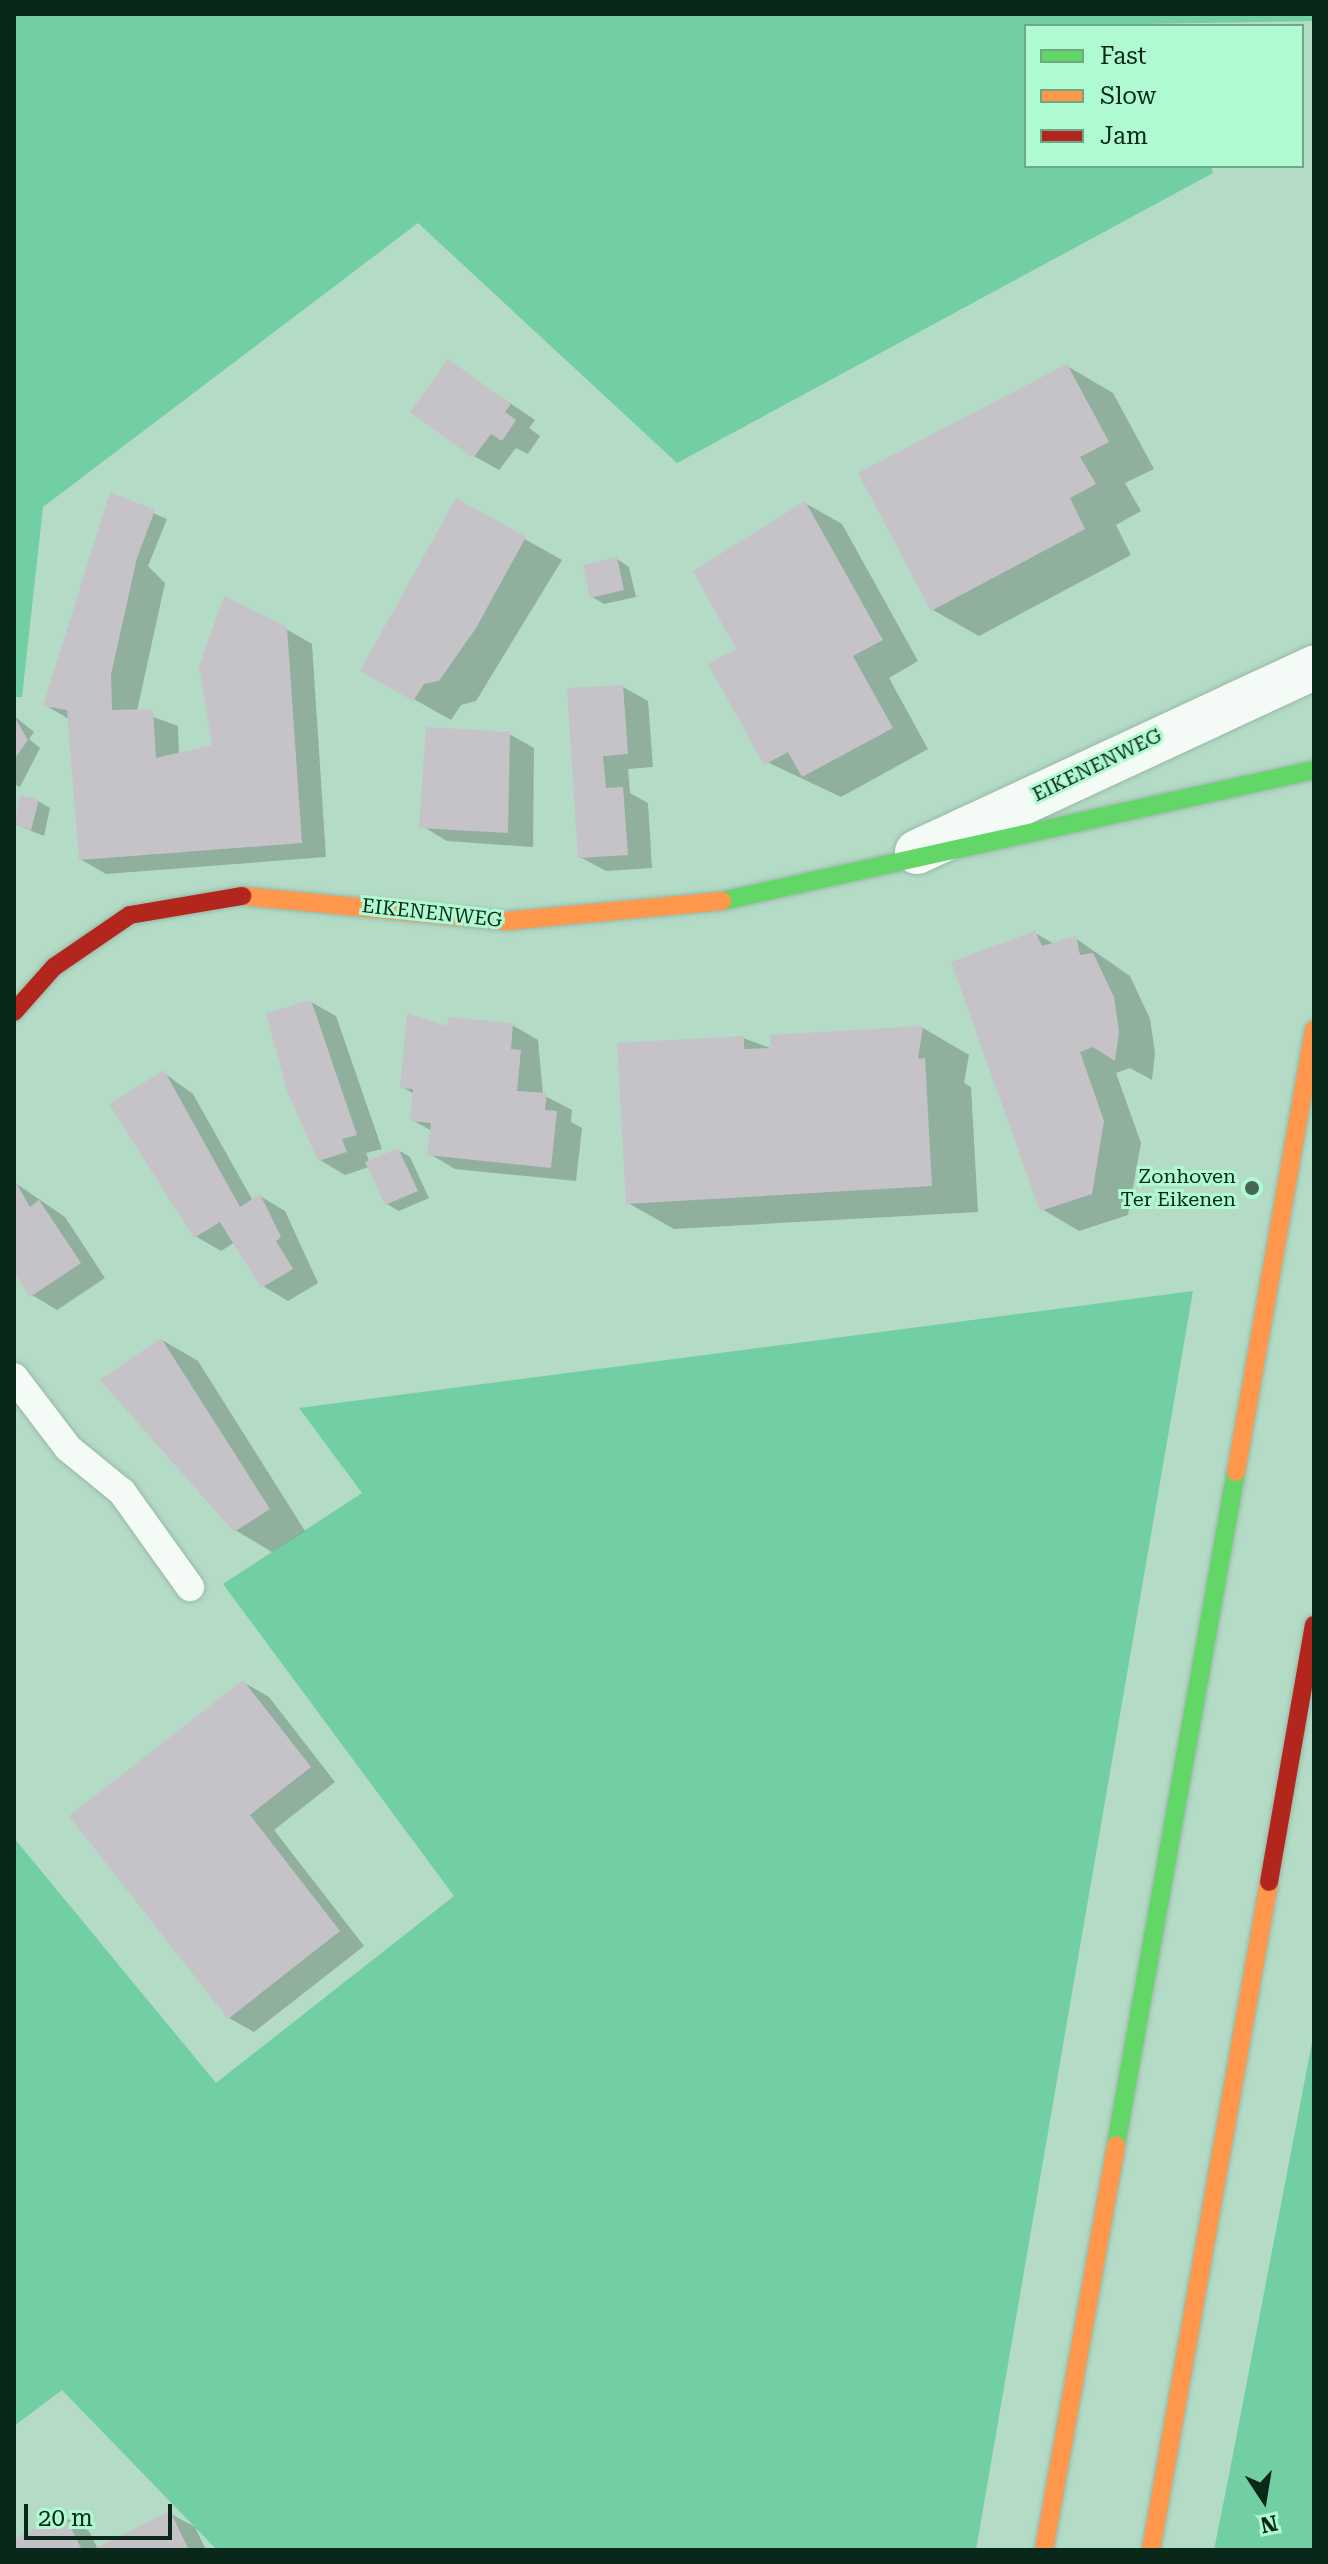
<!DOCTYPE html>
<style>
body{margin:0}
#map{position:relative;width:1328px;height:2564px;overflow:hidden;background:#b4dbc5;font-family:"Roboto Serif",serif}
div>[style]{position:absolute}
.green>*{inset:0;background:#71cfa3}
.shadow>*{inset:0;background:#0003}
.building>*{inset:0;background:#c6c3c8}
.roads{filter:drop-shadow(0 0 2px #98b8a7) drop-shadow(0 0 2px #98b8a7)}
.lane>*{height:28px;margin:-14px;padding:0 14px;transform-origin:14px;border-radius:14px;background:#f4faf6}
.street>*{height:44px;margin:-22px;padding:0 22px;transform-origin:22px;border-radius:22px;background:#f4faf6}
.fast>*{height:18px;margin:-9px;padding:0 9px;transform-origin:9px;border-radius:9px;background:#63d668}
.slow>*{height:18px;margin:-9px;padding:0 9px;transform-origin:9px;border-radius:9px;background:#ff974d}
.jam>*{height:18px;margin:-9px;padding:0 9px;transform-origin:9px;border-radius:9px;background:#b3261e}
.dots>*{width:22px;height:22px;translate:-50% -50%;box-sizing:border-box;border:4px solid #b0fad1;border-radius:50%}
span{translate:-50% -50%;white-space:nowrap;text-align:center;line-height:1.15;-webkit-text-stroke:6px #b0fad1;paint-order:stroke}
.street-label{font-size:20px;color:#0a281a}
.poi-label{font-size:20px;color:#0a281a}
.right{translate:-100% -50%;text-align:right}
.frame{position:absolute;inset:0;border:16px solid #0a281a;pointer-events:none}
.legend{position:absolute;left:1024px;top:24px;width:280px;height:144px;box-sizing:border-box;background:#b0fad1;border:2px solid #6ea688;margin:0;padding:10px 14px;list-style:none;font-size:24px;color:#0a281a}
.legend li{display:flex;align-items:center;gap:16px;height:40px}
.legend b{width:40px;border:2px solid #6ea688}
.north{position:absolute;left:1224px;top:2460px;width:80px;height:80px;-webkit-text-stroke:6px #b0fad1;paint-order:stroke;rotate:168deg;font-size:22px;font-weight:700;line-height:32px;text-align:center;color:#0a281a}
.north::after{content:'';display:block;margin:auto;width:28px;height:36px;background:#0a281a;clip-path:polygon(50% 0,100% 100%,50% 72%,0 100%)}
.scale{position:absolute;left:24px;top:2504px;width:148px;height:36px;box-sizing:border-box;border:4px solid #0a281a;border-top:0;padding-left:10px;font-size:24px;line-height:28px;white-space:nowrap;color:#0a281a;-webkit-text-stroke:6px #b0fad1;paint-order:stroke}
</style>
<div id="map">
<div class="green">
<div style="clip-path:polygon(14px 14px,1314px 14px,1314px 21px,1026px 26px,1026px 166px,1211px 166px,1213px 173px,677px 463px,418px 223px,43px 507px,22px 697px,14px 697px)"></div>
<div style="clip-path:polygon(1193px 1291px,976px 2550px,217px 2550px,62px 2390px,14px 2426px,14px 1838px,216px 2083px,454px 1896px,223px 1584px,362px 1493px,299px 1408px)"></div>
<div style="clip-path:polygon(1314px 2032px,1314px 2550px,1214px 2550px,1230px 2470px)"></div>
</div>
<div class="shadow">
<div style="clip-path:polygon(449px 362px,535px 420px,529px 428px,540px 436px,528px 454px,516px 448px,499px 470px,474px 456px)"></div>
<div style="clip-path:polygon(1067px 366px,1113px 393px,1154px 469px,1125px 483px,1141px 511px,1116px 525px,1131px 555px,979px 636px,933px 610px)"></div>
<div style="clip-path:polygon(111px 495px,167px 519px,148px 566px,165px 583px,137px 711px,178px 726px,179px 755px,215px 747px,286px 629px,312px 644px,326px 857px,106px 874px,80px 859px,69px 719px,45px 705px)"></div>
<div style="clip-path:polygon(457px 501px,562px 560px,476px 701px,461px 705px,451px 720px,362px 670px)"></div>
<div style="clip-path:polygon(805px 503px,842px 524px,918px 661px,889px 678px,928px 749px,841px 797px,765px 761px,739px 650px)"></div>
<div style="clip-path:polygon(617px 559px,629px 567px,636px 597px,604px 604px,592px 597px)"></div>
<div style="clip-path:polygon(623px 687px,648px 701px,653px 767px,628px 769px,630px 793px,648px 803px,652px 868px,606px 871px,580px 857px,569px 690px)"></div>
<div style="clip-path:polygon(14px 716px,34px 732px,29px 739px,40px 748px,20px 787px,14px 784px)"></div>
<div style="clip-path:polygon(509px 734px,534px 748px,533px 847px,447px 841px,422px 826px)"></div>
<div style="clip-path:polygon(38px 801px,50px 808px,44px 836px,14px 824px)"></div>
<div style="clip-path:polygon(1035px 933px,1054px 944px,1075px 938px,1130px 976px,1150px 1019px,1155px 1053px,1152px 1080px,1130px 1068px,1116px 1073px,1141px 1143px,1128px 1215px,1079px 1231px,1042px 1209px)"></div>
<div style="clip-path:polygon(311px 1002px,336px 1016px,382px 1149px,366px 1153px,370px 1163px,398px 1150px,410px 1157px,429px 1198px,399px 1211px,387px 1204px,369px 1167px,345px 1175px,320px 1160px)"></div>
<div style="clip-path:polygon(512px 1025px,538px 1040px,543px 1095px,572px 1110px,571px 1122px,582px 1128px,576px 1181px,455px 1169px,430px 1154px,432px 1131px,412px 1120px,414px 1094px,402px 1087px,449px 1029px)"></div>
<div style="clip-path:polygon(923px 1028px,969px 1055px,964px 1083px,971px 1087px,978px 1212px,674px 1229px,628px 1203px,743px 1038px,773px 1049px,772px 1037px)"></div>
<div style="clip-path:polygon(164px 1073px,193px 1094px,253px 1201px,260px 1196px,285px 1211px,318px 1283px,288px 1301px,263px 1286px,235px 1242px,221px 1251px,195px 1236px)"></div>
<div style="clip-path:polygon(14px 1182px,65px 1217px,105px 1278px,57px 1310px,32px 1295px,14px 1268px)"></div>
<div style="clip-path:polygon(162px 1340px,198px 1361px,305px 1531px,272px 1552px,235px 1530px)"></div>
<div style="clip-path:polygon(243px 1682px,269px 1697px,335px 1782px,274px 1830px,364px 1946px,254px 2032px,229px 2018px)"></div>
<div style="clip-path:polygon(169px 2513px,195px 2527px,206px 2550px,14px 2550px,14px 2542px,64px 2517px,89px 2531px,98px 2549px)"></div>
</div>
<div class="building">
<div style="clip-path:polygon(448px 359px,511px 404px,505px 412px,516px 420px,502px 441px,491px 434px,473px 458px,410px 412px)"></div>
<div style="clip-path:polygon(1067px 364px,1109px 442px,1080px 457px,1096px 484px,1070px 498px,1085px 529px,931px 611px,858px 473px)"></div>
<div style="clip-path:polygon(110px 492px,155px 510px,137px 558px,111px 675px,112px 710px,153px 709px,156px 758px,212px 745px,199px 667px,224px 596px,287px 627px,302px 843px,79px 860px,67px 710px,43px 706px)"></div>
<div style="clip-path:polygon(456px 498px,526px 537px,476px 628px,439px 681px,424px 684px,413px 701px,360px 671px)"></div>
<div style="clip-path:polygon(805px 501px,883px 640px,853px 656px,893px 728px,802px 777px,788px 752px,764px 765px,708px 664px,736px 649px,693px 571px)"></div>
<div style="clip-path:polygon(617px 557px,624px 590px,590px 598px,583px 565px)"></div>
<div style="clip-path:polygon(623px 685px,628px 754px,603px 756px,606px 788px,623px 787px,628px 855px,578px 858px,567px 688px)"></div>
<div style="clip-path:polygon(14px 716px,28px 740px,16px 757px,14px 776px)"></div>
<div style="clip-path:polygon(426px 727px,510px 732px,508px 833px,419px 828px)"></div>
<div style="clip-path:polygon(20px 795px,39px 799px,31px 830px,14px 825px)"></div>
<div style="clip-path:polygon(1035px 931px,1042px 946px,1076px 936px,1080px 955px,1093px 953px,1114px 997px,1119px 1031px,1115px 1061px,1093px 1047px,1080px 1052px,1104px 1121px,1092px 1194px,1040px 1211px,951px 962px)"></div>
<div style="clip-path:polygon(311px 1000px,357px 1135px,342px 1139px,347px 1152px,318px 1161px,287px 1091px,266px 1013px)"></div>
<div style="clip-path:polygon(407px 1013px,447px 1026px,449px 1017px,513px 1023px,511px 1049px,521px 1050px,517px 1091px,547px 1093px,545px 1110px,557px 1111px,551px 1168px,427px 1155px,431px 1123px,410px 1121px,413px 1089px,400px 1088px)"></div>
<div style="clip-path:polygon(923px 1026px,918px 1059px,925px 1058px,932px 1186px,626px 1204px,617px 1043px,744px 1036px,744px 1049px,771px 1048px,770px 1035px)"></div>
<div style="clip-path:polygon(164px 1070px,240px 1207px,260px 1194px,281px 1237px,276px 1241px,293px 1269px,261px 1288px,220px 1222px,194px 1238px,109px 1104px)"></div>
<div style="clip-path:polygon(398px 1148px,418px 1191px,385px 1205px,365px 1162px)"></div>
<div style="clip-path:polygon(14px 1179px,30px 1207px,39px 1200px,81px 1263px,30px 1297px,14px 1272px)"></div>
<div style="clip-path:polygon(161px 1338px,270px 1509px,234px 1532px,100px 1380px)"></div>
<div style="clip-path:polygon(243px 1680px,311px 1767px,250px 1815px,340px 1931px,228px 2019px,69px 1816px)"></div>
<div style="clip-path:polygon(170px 2511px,189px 2550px,91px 2550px)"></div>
<div style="clip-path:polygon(64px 2514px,82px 2550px,14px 2550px,14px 2539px)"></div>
</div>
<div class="roads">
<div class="lane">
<div style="left:14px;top:1377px;width:89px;rotate:52.7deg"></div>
<div style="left:68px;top:1448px;width:70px;rotate:39.2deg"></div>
<div style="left:122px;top:1492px;width:117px;rotate:54.4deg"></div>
</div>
<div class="street">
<div style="left:917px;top:852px;width:438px;rotate:-24.9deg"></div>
</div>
<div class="fast">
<div style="left:722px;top:901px;width:606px;rotate:-12.48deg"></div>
<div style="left:1116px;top:2145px;width:684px;rotate:-79.89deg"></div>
</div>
<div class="slow">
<div style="left:242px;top:896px;width:265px;rotate:5.4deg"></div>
<div style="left:506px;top:921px;width:217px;rotate:-5.3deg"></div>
<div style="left:1236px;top:1472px;width:449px;rotate:-80deg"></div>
<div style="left:1044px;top:2550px;width:411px;rotate:-79.9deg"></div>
<div style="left:1151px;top:2550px;width:678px;rotate:-79.98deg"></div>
</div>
<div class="jam">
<div style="left:14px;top:1012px;width:60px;rotate:-48.4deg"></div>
<div style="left:54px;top:967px;width:92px;rotate:-34.4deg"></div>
<div style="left:130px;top:915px;width:114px;rotate:-9.6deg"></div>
<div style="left:1269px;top:1882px;width:261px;rotate:-80.1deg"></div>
</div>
</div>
<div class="dots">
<div style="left:1252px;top:1188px;background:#466756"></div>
</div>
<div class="street-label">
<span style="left:1097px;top:765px;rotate:-26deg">EIKENENWEG</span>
<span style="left:432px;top:913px;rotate:6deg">EIKENENWEG</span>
</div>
<div class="poi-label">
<span class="right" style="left:1236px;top:1188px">Zonhoven<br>Ter Eikenen</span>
</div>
<div class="frame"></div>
<ul class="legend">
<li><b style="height:10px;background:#63d668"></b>Fast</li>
<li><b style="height:10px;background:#ff974d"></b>Slow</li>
<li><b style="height:10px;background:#b3261e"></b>Jam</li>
</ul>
<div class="north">N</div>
<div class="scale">20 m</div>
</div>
